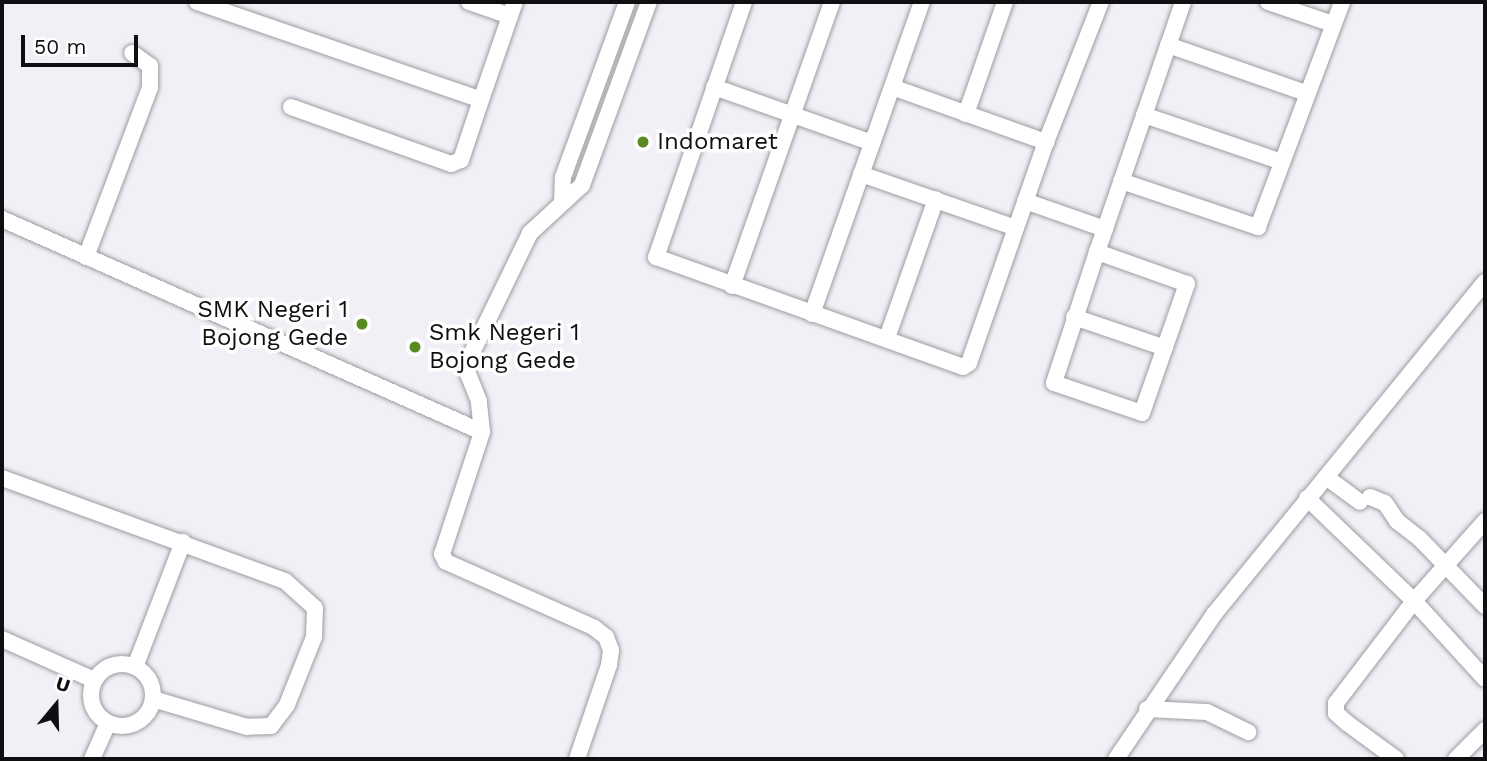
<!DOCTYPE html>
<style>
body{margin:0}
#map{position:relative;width:1487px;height:761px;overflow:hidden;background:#f0f0f6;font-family:"Work Sans",sans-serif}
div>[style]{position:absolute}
.roads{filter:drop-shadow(0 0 2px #9c9ca2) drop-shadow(0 0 2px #9c9ca2)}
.minor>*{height:16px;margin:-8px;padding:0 8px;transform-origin:8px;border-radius:8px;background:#fff}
.minor>.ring{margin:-8px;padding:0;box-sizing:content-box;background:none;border:16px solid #fff;border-radius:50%}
.dots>*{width:19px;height:19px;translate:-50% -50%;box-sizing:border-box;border:4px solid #fefeff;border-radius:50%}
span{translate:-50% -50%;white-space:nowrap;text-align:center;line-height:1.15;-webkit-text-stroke:7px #fefeff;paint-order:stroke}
.poi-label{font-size:24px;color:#0f0f11}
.left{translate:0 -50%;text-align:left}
.right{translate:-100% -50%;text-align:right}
.frame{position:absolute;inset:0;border:4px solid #0f0f11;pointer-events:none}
.north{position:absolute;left:21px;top:670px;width:70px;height:70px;-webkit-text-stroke:5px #fefeff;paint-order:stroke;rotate:19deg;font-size:19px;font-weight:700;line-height:28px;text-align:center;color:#0f0f11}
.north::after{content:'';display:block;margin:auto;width:24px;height:32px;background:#0f0f11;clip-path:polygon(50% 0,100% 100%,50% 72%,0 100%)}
.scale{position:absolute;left:21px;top:35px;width:117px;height:32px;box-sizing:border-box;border:4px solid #0f0f11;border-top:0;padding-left:9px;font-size:21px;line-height:24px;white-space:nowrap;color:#0f0f11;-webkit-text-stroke:5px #fefeff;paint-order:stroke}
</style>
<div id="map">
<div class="roads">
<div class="minor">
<div style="left:197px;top:2px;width:300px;rotate:19deg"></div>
<div style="left:481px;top:100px;width:104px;rotate:-70.9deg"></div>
<div style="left:469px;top:2px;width:43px;rotate:18.9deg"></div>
<div style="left:744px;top:2px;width:270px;rotate:109deg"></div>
<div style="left:656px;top:257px;width:326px;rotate:19.7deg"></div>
<div style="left:963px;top:367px;width:7px;rotate:-34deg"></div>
<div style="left:969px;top:363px;width:234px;rotate:-70.8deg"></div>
<div style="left:1046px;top:142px;width:150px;rotate:-68.6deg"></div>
<div style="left:1268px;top:2px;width:65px;rotate:18.7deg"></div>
<div style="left:1168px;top:45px;width:146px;rotate:19.2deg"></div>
<div style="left:714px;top:87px;width:168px;rotate:19.5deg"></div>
<div style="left:892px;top:87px;width:164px;rotate:19.7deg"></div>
<div style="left:291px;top:107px;width:170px;rotate:19.6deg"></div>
<div style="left:451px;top:164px;width:11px;rotate:-22deg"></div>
<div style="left:461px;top:160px;width:63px;rotate:-71.6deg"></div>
<div style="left:966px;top:114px;width:119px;rotate:-70.8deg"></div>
<div style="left:1144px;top:115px;width:146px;rotate:18.8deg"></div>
<div style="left:861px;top:174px;width:164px;rotate:19.2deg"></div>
<div style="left:1121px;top:181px;width:145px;rotate:18.6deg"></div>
<div style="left:1258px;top:227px;width:240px;rotate:-69.5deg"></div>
<div style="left:1025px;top:201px;width:85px;rotate:19.3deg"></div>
<div style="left:562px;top:203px;width:26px;rotate:-88deg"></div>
<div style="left:563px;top:177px;width:186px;rotate:-69.9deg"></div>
<div style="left:2px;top:219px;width:525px;rotate:23.93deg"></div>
<div style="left:1097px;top:252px;width:138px;rotate:108.2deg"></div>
<div style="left:1054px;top:383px;width:93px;rotate:18.8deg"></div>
<div style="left:1142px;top:413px;width:137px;rotate:-70.8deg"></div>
<div style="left:1187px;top:284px;width:96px;rotate:-160.4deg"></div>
<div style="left:1097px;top:252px;width:264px;rotate:-71deg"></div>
<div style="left:86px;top:257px;width:181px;rotate:-69.3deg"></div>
<div style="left:150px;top:88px;width:22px;rotate:-90deg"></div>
<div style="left:150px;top:66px;width:22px;rotate:-144deg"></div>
<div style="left:732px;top:286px;width:301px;rotate:-70.6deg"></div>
<div style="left:812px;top:314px;width:331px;rotate:-70.6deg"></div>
<div style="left:1074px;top:317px;width:96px;rotate:18.8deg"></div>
<div style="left:887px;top:338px;width:147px;rotate:-70.6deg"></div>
<div style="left:1326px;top:477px;width:42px;rotate:36.3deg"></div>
<div style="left:2px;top:478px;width:301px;rotate:20deg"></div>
<div style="left:285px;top:581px;width:40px;rotate:42deg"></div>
<div style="left:315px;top:608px;width:29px;rotate:92deg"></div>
<div style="left:314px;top:637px;width:73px;rotate:111.7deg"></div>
<div style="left:287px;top:705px;width:26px;rotate:127deg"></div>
<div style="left:271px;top:726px;width:24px;rotate:178deg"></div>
<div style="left:247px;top:727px;width:98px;rotate:-163.4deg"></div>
<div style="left:1370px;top:497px;width:16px;rotate:22deg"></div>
<div style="left:1385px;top:503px;width:22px;rotate:56deg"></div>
<div style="left:1397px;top:521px;width:28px;rotate:38deg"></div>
<div style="left:1419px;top:538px;width:95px;rotate:45.9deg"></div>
<div style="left:1307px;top:498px;width:149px;rotate:43.9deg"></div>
<div style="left:1414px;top:601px;width:105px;rotate:47.7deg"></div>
<div style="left:2px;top:639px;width:101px;rotate:24deg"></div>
<div class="ring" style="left:91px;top:664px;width:46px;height:46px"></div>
<div style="left:135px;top:667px;width:134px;rotate:-69deg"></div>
<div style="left:1147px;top:709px;width:60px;rotate:2.9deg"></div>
<div style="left:1207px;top:712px;width:46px;rotate:26deg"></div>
<div style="left:92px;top:759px;width:39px;rotate:-66deg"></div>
<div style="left:577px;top:759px;width:99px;rotate:-71.2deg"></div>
<div style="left:609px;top:665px;width:15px;rotate:-82deg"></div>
<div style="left:611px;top:650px;width:14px;rotate:-111deg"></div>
<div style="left:606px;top:637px;width:16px;rotate:-142deg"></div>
<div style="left:593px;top:627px;width:161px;rotate:-156.1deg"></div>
<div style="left:446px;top:562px;width:9px;rotate:-117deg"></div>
<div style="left:442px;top:554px;width:128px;rotate:-71.8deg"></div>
<div style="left:482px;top:432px;width:31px;rotate:-96deg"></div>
<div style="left:479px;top:401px;width:37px;rotate:-112deg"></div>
<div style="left:465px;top:367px;width:149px;rotate:-64.1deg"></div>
<div style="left:530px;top:233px;width:71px;rotate:-42.7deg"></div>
<div style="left:582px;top:185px;width:195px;rotate:-69.9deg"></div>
<div style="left:1116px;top:759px;width:176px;rotate:-55.9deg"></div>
<div style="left:1215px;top:613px;width:427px;rotate:-50.8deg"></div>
<div style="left:1396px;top:759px;width:61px;rotate:-143.7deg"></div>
<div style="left:1347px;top:723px;width:15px;rotate:-138deg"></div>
<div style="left:1336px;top:713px;width:10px;rotate:-90deg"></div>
<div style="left:1336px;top:703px;width:128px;rotate:-52.6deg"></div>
<div style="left:1414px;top:601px;width:107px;rotate:-48.4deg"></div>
<div style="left:1456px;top:759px;width:41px;rotate:-45deg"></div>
</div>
</div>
<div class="dots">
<div style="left:643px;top:142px;background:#588a20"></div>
<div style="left:362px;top:324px;background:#588a20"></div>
<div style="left:415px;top:347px;background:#588a20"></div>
</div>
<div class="poi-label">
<span class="left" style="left:657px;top:142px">Indomaret</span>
<span class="right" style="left:348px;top:324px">SMK Negeri 1<br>Bojong Gede</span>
<span class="left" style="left:429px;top:347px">Smk Negeri 1<br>Bojong Gede</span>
</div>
<div class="frame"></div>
<div class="north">U</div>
<div class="scale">50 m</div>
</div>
